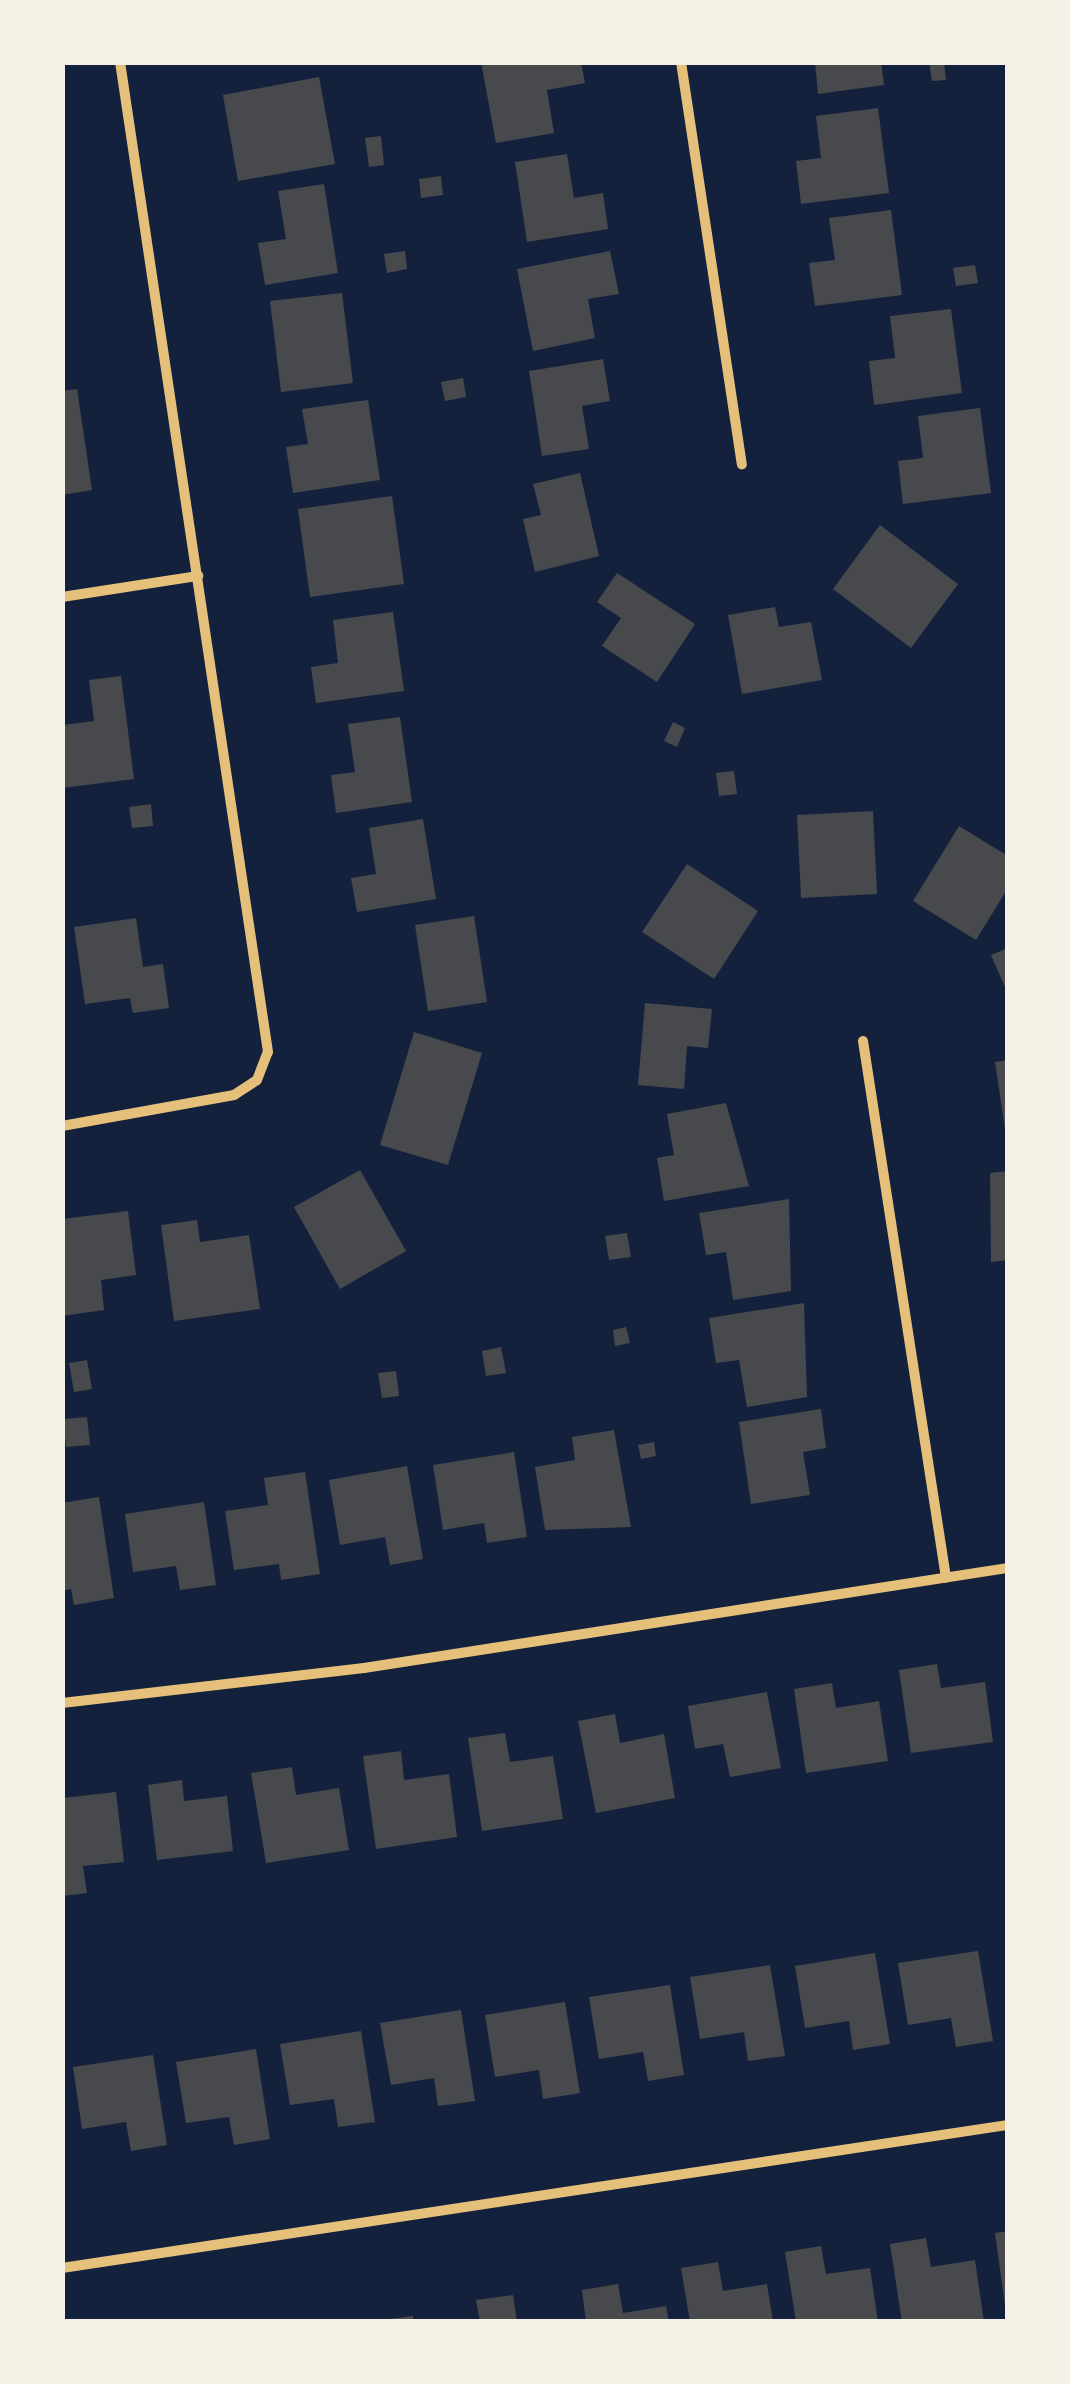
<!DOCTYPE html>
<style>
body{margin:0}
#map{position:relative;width:1070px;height:2384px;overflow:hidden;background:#14213d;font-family:"Zilla Slab",serif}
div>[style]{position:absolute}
.building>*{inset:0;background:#48494c}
.minor>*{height:10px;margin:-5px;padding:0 5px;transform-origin:5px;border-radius:5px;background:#e5c07b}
span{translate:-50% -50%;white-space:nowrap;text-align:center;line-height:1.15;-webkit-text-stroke:9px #f6f1e7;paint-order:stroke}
.frame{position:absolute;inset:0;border:65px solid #f6f1e7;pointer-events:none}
</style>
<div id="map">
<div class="building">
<div style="clip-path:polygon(481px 62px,581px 62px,585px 83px,547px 90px,554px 133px,496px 143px)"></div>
<div style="clip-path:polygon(815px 62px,881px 62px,884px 85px,818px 94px)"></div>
<div style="clip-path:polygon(929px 62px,944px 62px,946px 80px,932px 81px)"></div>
<div style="clip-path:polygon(319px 77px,335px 164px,238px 181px,223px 95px)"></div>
<div style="clip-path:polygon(878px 108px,889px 193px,801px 204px,796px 161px,821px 158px,816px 116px)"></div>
<div style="clip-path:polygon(381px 136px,384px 165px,369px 167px,365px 138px)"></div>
<div style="clip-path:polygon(567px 154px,574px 198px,603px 193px,608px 229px,527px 242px,515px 162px)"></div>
<div style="clip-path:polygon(441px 176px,443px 195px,421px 198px,419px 179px)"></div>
<div style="clip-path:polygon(324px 184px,338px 273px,265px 285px,258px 243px,286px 239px,278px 191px)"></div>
<div style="clip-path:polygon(891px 210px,902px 295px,815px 306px,809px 263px,835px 260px,829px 218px)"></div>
<div style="clip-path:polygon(405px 251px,407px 269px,387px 273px,384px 254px)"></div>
<div style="clip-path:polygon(610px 251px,619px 294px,588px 299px,595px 338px,533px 351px,517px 269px)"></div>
<div style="clip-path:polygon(975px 265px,978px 283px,956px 286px,953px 268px)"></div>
<div style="clip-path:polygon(342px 293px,353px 383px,281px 392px,270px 301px)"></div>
<div style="clip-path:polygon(951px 309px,962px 393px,874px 405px,869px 361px,895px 358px,890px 316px)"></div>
<div style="clip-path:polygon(603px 359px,610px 401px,582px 406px,589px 449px,542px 456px,529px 371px)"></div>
<div style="clip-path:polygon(463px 378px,466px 397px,445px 401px,441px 382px)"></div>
<div style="clip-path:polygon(77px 389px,92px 490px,62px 495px,62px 391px)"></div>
<div style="clip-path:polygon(368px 400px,380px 480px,293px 493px,286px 447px,308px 444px,302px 409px)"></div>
<div style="clip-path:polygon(980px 408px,991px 493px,903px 504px,898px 461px,923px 458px,918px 416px)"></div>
<div style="clip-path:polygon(580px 473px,599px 556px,535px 572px,523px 519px,541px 515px,533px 484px)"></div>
<div style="clip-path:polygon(392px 496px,404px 584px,310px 597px,298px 509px)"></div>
<div style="clip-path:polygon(880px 525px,958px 584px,911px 648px,833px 589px)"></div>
<div style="clip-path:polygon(617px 573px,695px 624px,657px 682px,602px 646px,621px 618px,597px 602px)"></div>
<div style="clip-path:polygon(775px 607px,779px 627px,811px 622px,822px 680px,742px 694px,728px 615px)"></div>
<div style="clip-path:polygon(393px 612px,404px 691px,316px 703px,311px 667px,338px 663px,333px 620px)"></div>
<div style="clip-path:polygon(121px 676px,134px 779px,62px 788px,62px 725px,94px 721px,89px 680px)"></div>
<div style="clip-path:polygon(400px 717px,412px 802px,336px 813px,331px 775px,355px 772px,348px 724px)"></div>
<div style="clip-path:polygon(673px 722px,685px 728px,677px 747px,664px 741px)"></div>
<div style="clip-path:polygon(734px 771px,737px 794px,719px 796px,716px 773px)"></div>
<div style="clip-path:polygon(151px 804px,153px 826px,132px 828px,129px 807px)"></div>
<div style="clip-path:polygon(873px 811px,877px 894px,801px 898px,797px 815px)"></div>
<div style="clip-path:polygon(423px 819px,436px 899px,357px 912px,351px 878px,376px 874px,369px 828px)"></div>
<div style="clip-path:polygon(959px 826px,1008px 856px,1008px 888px,976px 940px,913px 901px)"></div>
<div style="clip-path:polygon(687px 864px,758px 911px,714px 979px,642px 932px)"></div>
<div style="clip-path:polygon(474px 916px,487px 1002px,428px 1011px,415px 925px)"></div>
<div style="clip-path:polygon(136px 918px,143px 967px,163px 964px,169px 1008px,133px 1013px,130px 998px,85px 1004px,74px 927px)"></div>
<div style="clip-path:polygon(1008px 948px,1008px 994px,991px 955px)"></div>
<div style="clip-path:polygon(645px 1003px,712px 1009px,708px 1048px,687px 1046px,684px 1089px,638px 1085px)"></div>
<div style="clip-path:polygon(414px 1032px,482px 1053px,448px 1165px,380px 1145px)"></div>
<div style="clip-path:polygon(1008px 1060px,1008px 1129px,1005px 1129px,995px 1062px)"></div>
<div style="clip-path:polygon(726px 1103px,749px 1186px,664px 1201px,657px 1158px,674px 1155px,667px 1114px)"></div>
<div style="clip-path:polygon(360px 1170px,406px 1251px,340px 1289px,294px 1207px)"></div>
<div style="clip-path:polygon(1008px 1171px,1008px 1260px,991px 1262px,990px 1173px)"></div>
<div style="clip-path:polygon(789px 1199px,791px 1291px,733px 1300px,726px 1252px,706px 1255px,699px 1213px)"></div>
<div style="clip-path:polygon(128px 1211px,136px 1275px,101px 1280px,104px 1310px,62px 1316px,62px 1219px)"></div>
<div style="clip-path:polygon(197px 1220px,200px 1242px,249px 1235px,260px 1309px,174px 1321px,161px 1225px)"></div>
<div style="clip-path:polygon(627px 1233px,631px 1257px,609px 1260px,605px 1236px)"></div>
<div style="clip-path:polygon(804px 1303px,807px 1397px,747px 1407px,739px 1360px,716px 1363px,709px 1318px)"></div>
<div style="clip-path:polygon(626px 1327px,630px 1343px,615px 1346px,613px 1330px)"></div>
<div style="clip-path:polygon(501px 1347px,506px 1373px,486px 1376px,482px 1351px)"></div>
<div style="clip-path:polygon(87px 1360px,92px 1389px,74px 1392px,69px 1363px)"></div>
<div style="clip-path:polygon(396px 1371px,399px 1396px,382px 1398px,378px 1373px)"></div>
<div style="clip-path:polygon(821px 1409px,826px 1448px,803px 1452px,810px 1495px,751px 1504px,739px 1422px)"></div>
<div style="clip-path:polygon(87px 1417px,90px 1445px,66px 1447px,63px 1419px)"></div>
<div style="clip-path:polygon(614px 1430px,631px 1527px,545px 1530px,535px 1467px,575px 1460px,572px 1437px)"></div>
<div style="clip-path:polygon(654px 1442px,656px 1456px,641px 1459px,638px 1445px)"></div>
<div style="clip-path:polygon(514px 1452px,527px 1537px,487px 1543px,484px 1523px,443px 1530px,433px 1465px)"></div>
<div style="clip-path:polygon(407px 1466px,423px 1559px,390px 1565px,385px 1537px,340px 1545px,329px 1480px)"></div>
<div style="clip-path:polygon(305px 1472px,320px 1574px,281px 1580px,279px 1564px,234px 1570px,225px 1511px,268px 1505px,264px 1478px)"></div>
<div style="clip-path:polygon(99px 1497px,114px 1598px,74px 1605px,71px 1589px,62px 1591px,62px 1503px)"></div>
<div style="clip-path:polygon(204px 1502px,216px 1585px,180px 1590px,176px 1566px,133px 1572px,125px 1514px)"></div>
<div style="clip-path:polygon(937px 1664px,941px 1688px,985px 1682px,993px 1742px,911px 1753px,899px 1670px)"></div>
<div style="clip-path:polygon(832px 1683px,836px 1708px,879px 1701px,888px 1761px,806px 1773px,794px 1689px)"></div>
<div style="clip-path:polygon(767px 1692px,781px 1768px,730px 1777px,723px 1744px,695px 1749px,688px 1706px)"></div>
<div style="clip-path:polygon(615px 1714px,620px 1743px,664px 1734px,675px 1798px,596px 1813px,578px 1721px)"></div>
<div style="clip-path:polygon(505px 1733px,510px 1762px,553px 1756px,563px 1819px,482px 1831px,468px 1738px)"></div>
<div style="clip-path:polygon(401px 1751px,404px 1780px,449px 1774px,457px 1837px,376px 1849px,363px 1756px)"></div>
<div style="clip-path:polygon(292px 1767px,296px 1795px,339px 1788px,349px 1850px,266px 1863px,251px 1773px)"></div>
<div style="clip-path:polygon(182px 1780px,184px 1801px,227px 1796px,233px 1851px,157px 1860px,148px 1785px)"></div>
<div style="clip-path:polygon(116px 1792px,124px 1862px,83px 1866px,87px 1893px,62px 1896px,62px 1798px)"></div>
<div style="clip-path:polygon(978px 1951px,993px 2041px,956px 2047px,951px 2018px,908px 2025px,898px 1963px)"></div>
<div style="clip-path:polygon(875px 1953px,890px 2044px,853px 2050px,849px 2021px,805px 2028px,795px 1966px)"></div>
<div style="clip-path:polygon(770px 1965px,785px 2056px,748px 2061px,744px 2032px,700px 2039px,690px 1977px)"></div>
<div style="clip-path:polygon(670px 1985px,684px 2075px,648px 2081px,643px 2052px,599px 2059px,589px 1997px)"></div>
<div style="clip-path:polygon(565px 2002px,580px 2093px,543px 2099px,539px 2070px,495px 2077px,485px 2015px)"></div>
<div style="clip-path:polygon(461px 2010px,475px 2101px,438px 2106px,434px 2078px,391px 2085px,380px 2023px)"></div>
<div style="clip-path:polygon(361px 2031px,375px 2122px,338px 2127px,334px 2099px,290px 2105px,280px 2044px)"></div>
<div style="clip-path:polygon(256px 2049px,270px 2139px,234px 2145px,229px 2117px,186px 2123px,176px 2062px)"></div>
<div style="clip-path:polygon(153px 2055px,167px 2145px,131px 2151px,126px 2122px,82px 2129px,73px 2067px)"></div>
<div style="clip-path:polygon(1008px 2231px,1008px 2305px,1005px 2305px,995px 2233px)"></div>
<div style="clip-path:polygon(926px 2238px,931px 2267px,975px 2260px,984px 2322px,902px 2322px,890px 2244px)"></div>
<div style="clip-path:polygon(821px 2246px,826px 2274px,870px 2268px,878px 2322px,796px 2322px,785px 2252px)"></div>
<div style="clip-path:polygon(718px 2262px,723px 2291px,767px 2284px,773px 2322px,690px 2322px,681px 2268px)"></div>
<div style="clip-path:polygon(618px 2284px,623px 2313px,666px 2306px,669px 2322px,586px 2322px,582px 2290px)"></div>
<div style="clip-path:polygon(513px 2295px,517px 2322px,480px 2322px,476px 2300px)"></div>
<div style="clip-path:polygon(413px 2316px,413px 2322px,389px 2322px,389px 2319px)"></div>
</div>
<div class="minor">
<div style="left:681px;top:62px;width:407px;rotate:81.4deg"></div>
<div style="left:62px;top:597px;width:138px;rotate:-8.8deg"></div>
<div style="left:863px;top:1041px;width:543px;rotate:81.21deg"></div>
<div style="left:62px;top:1126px;width:175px;rotate:-10.2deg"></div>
<div style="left:234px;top:1095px;width:27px;rotate:-33deg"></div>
<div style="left:257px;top:1080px;width:30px;rotate:-69deg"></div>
<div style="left:268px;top:1052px;width:1001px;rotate:-98.5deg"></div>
<div style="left:62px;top:1703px;width:304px;rotate:-6.6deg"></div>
<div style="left:364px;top:1668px;width:652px;rotate:-8.83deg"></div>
<div style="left:62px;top:2268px;width:957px;rotate:-8.6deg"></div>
</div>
<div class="frame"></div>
</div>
